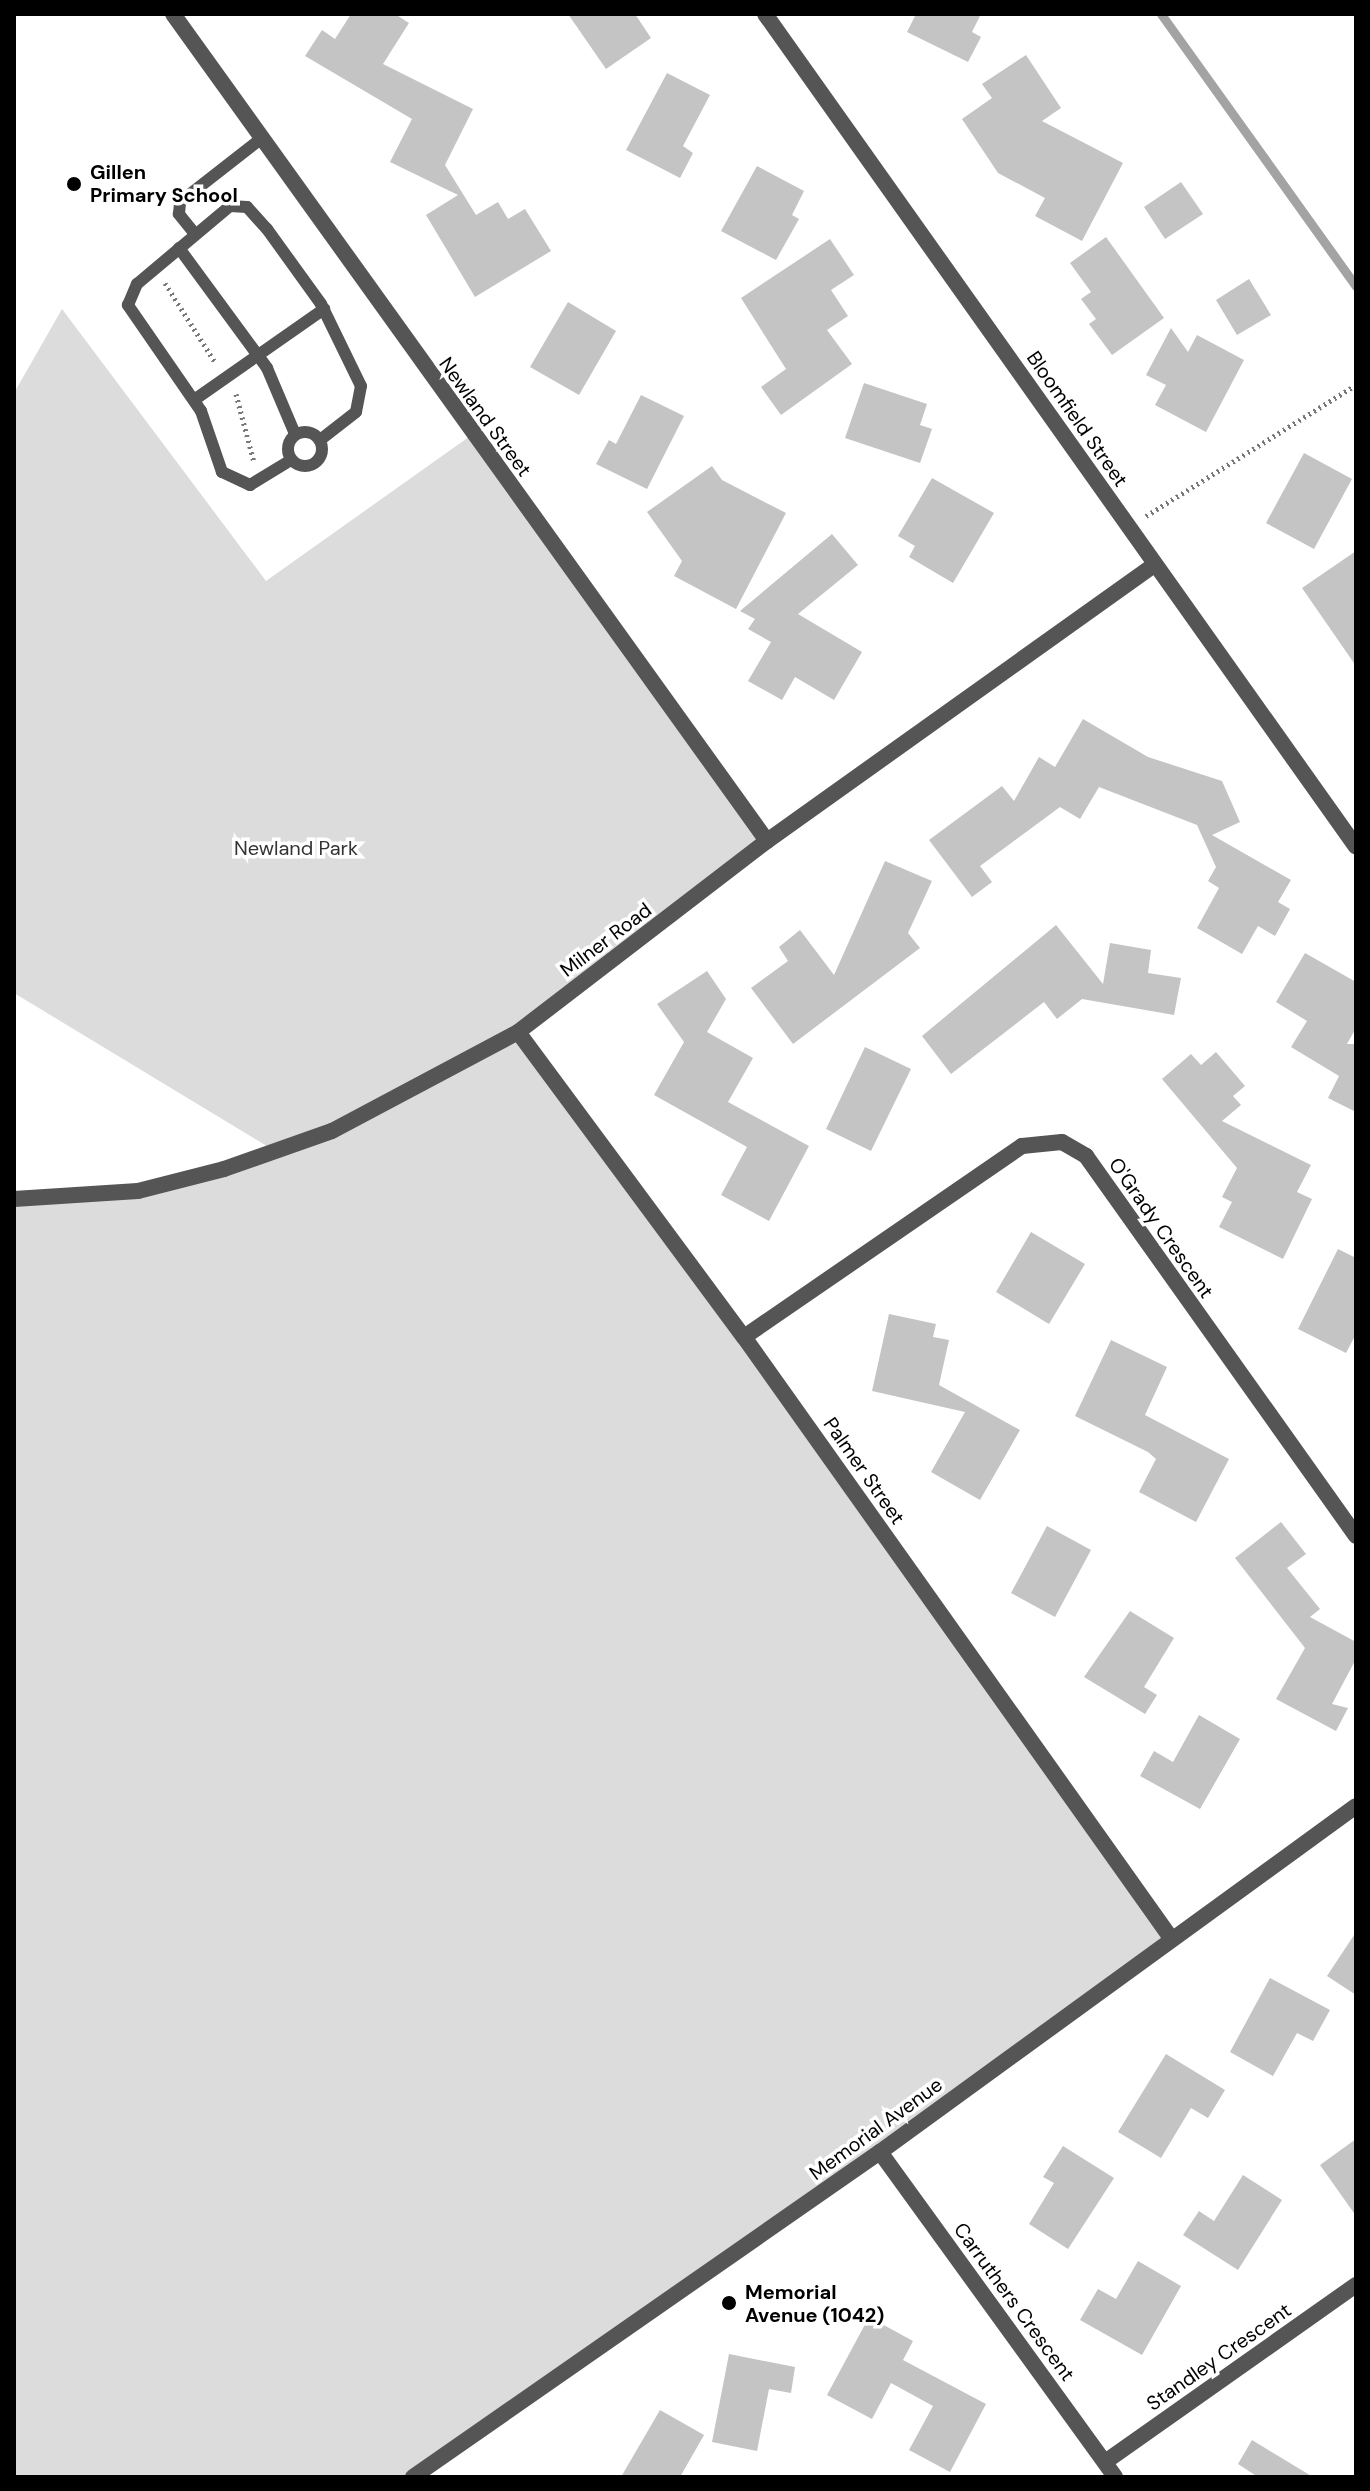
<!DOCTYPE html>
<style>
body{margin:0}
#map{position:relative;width:1370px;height:2491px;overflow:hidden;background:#fff;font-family:"DM Sans",sans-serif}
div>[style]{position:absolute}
.green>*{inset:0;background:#dcdcdc}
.stream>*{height:9px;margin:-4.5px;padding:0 4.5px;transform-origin:4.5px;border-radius:4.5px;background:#a3a3a3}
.building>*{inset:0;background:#c4c4c4}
.path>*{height:5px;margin-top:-2.5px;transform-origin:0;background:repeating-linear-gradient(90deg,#777 0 2px,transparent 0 6px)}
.lane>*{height:12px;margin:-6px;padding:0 6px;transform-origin:6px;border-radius:6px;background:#555}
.lane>.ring{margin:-6px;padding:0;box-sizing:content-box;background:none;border:12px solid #555;border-radius:50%}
.street>*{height:16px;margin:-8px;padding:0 8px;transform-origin:8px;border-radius:8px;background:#555}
.dots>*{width:22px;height:22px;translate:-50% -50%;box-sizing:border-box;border:4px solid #fff;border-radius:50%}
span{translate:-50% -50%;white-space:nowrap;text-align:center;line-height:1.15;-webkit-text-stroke:7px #fff;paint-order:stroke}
.poi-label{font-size:20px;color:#000;font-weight:700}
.left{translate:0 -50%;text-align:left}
.street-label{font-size:20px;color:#000}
.park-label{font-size:20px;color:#333}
.frame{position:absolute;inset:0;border:16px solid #000;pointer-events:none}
</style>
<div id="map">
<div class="green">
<div style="clip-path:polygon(62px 309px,266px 581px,473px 434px,767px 841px,519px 1032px,1171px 1938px,413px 2477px,14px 2477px,14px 1199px,138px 1191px,275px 1151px,14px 993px,14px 393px)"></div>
</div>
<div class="stream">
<div style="left:1161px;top:14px;width:335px;rotate:54.4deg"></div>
</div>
<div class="building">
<div style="clip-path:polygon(351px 14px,395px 14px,409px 23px,383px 64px,473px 109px,445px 165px,476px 215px,498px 202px,508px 219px,525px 209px,551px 251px,475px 297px,426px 215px,458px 195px,390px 162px,412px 119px,305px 56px,322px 30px,335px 39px)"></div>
<div style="clip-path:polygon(568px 14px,635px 14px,651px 38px,606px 69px)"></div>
<div style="clip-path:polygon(916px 14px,981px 14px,972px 32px,981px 37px,968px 62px,907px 32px)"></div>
<div style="clip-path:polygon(1026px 55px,1061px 108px,1042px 121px,1123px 163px,1082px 241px,1035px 216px,1045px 198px,998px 173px,962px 119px,992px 98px,982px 84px)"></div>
<div style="clip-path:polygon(667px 73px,710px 95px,683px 146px,693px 153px,680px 178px,626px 150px)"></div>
<div style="clip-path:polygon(757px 166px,804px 191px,792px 215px,799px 219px,776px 260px,721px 231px)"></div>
<div style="clip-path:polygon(1181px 182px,1203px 214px,1165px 239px,1144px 207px)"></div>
<div style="clip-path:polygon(1106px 237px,1164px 318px,1112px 355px,1089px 324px,1096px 319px,1081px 299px,1091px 292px,1070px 263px)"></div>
<div style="clip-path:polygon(830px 239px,854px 275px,831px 290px,848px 316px,827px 330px,852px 364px,781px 415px,761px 387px,786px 369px,741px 298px)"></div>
<div style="clip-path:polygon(1249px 279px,1271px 315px,1237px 335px,1216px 300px)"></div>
<div style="clip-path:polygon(568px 302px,616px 331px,579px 395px,530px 367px)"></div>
<div style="clip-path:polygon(1171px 328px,1188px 352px,1197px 335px,1244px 360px,1206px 432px,1155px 405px,1166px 385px,1146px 375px)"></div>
<div style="clip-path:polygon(864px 383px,927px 404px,920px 425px,932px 429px,920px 463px,845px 438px)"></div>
<div style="clip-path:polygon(641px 395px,684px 416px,647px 489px,596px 464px,609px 440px,616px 444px)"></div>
<div style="clip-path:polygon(1304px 453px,1352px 479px,1314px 549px,1266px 523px)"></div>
<div style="clip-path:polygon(712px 466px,722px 480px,786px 513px,736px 609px,674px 576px,682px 561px,647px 512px)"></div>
<div style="clip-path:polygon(932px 478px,994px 513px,953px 583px,909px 557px,915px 546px,898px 536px)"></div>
<div style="clip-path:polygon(832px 534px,858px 565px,798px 614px,862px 652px,834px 700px,795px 677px,782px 700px,748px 681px,771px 642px,748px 629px,755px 619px,740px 611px)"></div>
<div style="clip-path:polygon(1356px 551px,1356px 666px,1302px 588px)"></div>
<div style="clip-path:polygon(1083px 719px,1148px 757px,1222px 781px,1240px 822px,1212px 835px,1291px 880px,1278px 902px,1290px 909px,1275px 936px,1258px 926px,1242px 954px,1197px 928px,1219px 888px,1208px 881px,1216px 867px,1197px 825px,1099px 787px,1080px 819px,1060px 807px,980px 866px,992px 882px,972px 897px,929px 840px,1002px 786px,1014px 801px,1039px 757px,1055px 767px)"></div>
<div style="clip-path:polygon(885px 861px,932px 881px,908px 933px,920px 948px,793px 1044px,751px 988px,788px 961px,779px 947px,800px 930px,834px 975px)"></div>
<div style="clip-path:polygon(1056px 925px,1103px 984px,1110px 943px,1151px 950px,1148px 973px,1181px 978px,1174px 1015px,1082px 999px,1057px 1019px,1044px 1002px,951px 1074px,922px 1036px)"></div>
<div style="clip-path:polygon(1305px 953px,1356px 982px,1356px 1028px,1347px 1044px,1356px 1044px,1356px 1112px,1328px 1098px,1339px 1076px,1291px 1047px,1307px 1021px,1276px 1002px)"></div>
<div style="clip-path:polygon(707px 971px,726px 999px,707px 1032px,753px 1058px,728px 1102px,809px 1146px,769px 1221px,721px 1195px,747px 1147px,654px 1095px,684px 1042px,657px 1004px)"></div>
<div style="clip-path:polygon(865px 1047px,911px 1069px,871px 1151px,826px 1129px)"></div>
<div style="clip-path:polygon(1216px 1052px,1245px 1086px,1233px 1096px,1241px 1105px,1222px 1121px,1311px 1165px,1297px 1192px,1312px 1199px,1283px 1259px,1219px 1227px,1232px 1202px,1222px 1197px,1237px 1168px,1162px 1079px,1191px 1054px,1201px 1065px)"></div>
<div style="clip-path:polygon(1031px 1232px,1085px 1264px,1049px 1324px,996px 1292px)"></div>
<div style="clip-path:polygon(1338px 1249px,1356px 1258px,1356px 1334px,1346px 1353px,1298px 1329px)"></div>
<div style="clip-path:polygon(889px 1314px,936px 1324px,933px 1337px,949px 1340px,939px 1385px,1020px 1430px,980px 1500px,931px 1472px,965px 1412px,872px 1391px)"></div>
<div style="clip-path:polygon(1111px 1340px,1167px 1367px,1145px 1415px,1229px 1459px,1196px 1522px,1139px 1492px,1156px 1459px,1148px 1452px,1075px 1416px)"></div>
<div style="clip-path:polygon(1281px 1522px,1306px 1554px,1287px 1568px,1320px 1609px,1310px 1617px,1356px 1642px,1356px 1659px,1332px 1704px,1348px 1708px,1336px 1731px,1276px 1699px,1305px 1648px,1235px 1558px)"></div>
<div style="clip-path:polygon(1047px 1526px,1091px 1550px,1055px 1617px,1011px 1593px)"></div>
<div style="clip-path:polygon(1130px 1611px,1174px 1638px,1144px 1687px,1157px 1695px,1145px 1714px,1084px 1677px)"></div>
<div style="clip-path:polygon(1199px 1715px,1240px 1739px,1200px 1809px,1140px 1776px,1154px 1751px,1173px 1762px)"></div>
<div style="clip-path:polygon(1356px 1932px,1356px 1995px,1327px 1976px)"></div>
<div style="clip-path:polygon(1270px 1978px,1330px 2010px,1313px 2041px,1297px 2033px,1273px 2076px,1230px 2052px)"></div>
<div style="clip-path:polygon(1166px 2054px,1225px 2090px,1208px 2118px,1191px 2108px,1161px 2158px,1118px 2132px)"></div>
<div style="clip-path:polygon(1356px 2139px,1356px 2216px,1320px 2165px)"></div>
<div style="clip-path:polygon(1063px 2146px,1114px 2178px,1068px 2249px,1029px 2224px,1054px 2183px,1043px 2177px)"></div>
<div style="clip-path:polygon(1243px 2175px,1282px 2200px,1238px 2270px,1183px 2235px,1199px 2211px,1214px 2221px)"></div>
<div style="clip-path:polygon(1138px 2261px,1181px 2286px,1142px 2355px,1080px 2320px,1098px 2289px,1116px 2299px)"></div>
<div style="clip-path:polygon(869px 2317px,913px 2341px,903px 2360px,986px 2404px,950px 2472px,909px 2450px,933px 2406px,891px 2383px,872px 2419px,827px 2395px)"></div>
<div style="clip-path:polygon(729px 2354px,795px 2367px,791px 2393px,769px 2389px,757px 2451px,712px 2442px)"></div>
<div style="clip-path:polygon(660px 2410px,704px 2435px,680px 2477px,621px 2477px)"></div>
<div style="clip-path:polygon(1252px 2440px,1313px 2477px,1258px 2477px,1238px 2464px)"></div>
</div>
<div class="path">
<div style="left:165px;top:283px;width:93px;rotate:57.7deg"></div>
<div style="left:236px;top:394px;width:70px;rotate:75.2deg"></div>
<div style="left:1146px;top:516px;width:248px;rotate:-32deg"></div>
</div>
<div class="lane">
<div style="left:195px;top:234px;width:26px;rotate:-129deg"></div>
<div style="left:179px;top:214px;width:12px;rotate:-85deg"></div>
<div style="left:180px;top:202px;width:104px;rotate:-38deg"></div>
<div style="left:179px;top:248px;width:149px;rotate:53.7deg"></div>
<div style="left:267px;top:368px;width:72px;rotate:67deg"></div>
<div style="left:194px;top:400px;width:159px;rotate:-35deg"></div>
<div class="ring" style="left:288px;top:432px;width:22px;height:22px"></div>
<div style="left:291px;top:460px;width:48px;rotate:148.6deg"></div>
<div style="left:250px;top:485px;width:31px;rotate:-155deg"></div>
<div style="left:222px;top:472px;width:65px;rotate:-109deg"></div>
<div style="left:201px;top:411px;width:129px;rotate:-124.6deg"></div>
<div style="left:128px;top:305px;width:23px;rotate:-67deg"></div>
<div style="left:137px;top:284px;width:121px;rotate:-40deg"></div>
<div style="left:230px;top:206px;width:17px;rotate:3deg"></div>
<div style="left:247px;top:207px;width:30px;rotate:48deg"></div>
<div style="left:267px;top:229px;width:92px;rotate:54.2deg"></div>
<div style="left:321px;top:304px;width:91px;rotate:64deg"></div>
<div style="left:361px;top:386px;width:26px;rotate:101deg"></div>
<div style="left:356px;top:412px;width:46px;rotate:142.1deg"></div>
</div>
<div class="street">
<div style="left:173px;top:14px;width:1018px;rotate:54.31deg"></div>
<div style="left:765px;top:14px;width:1021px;rotate:54.64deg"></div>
<div style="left:518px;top:1032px;width:380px;rotate:53.5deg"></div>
<div style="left:744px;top:1337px;width:737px;rotate:54.61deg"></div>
<div style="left:14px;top:1199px;width:124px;rotate:-3.7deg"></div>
<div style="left:138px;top:1191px;width:89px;rotate:-14.3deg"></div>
<div style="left:224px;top:1169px;width:114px;rotate:-19.4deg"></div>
<div style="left:332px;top:1131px;width:211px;rotate:-28deg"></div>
<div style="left:518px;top:1032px;width:314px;rotate:-37.5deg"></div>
<div style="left:767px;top:841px;width:475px;rotate:-35.5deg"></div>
<div style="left:744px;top:1337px;width:337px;rotate:-34.5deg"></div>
<div style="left:1022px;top:1146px;width:40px;rotate:-5.7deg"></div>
<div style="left:1062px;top:1142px;width:28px;rotate:30deg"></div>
<div style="left:1086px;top:1156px;width:466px;rotate:54.6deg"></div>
<div style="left:880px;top:2152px;width:401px;rotate:54.1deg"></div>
<div style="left:1105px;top:2462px;width:307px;rotate:-35.2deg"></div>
<div style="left:413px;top:2477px;width:569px;rotate:-34.84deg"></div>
<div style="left:880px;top:2152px;width:588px;rotate:-36.01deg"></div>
</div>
<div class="dots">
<div style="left:74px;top:184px;background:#000"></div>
<div style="left:729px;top:2303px;background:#000"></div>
</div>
<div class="poi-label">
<span class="left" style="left:90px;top:184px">Gillen<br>Primary School</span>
<span class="left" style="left:745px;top:2304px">Memorial<br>Avenue (1042)</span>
</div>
<div class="street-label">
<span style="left:485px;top:417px;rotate:54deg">Newland Street</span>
<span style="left:1077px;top:419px;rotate:55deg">Bloomfield Street</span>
<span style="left:606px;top:940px;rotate:-37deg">Milner Road</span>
<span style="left:1161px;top:1228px;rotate:55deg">O'Grady Crescent</span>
<span style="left:864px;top:1471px;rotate:55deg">Palmer Street</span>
<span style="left:876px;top:2129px;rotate:-36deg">Memorial Avenue</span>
<span style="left:1014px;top:2302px;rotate:54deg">Carruthers Crescent</span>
<span style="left:1219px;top:2357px;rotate:-35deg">Standley Crescent</span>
</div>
<div class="park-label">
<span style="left:296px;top:848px">Newland Park</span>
</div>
<div class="frame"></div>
</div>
